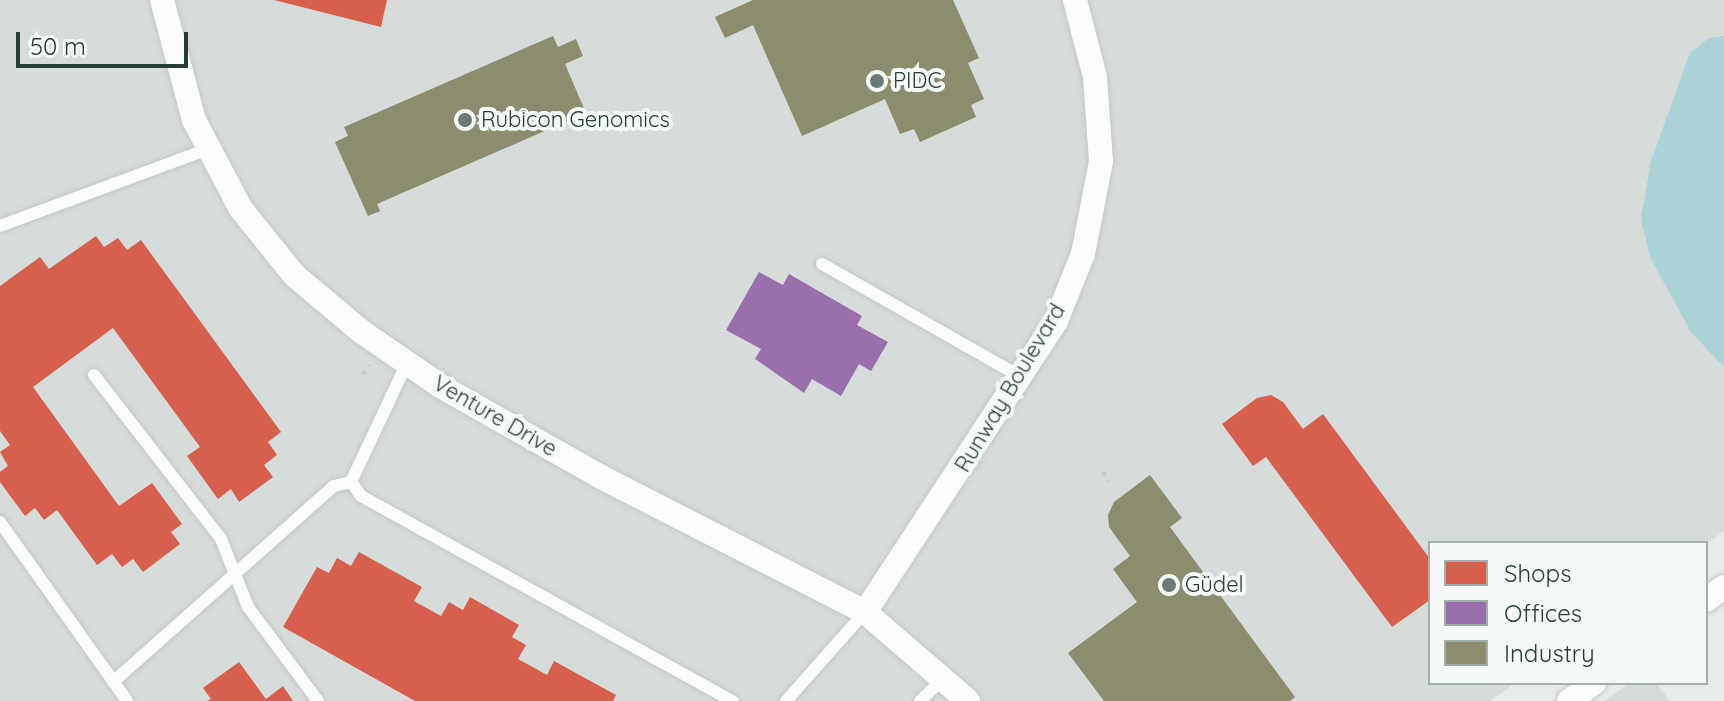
<!DOCTYPE html>
<meta charset="utf-8">
<style>
body{margin:0}
#map{position:relative;width:1724px;height:701px;overflow:hidden;background:#e7ebe9;font-family:Quicksand,sans-serif}
div>[style]{position:absolute}
.built>*{inset:0;background:#d5dcd9}
.water>*{inset:0;background:#aad4d7}
.shops>*{inset:0;background:#d6604d}
.offices>*{inset:0;background:#9970ab}
.industry>*{inset:0;background:#8c8c6e}
.path>*{height:4px;margin-top:-2px;transform-origin:0;background:repeating-linear-gradient(90deg,#c2cbc7 0 4px,transparent 0 10px)}
.roads{filter:drop-shadow(0 0 2px #c4c8c6) drop-shadow(0 0 2px #c4c8c6)}
.lane>*{height:12px;margin:-6px;padding:0 6px;transform-origin:6px;border-radius:6px;background:#fbfcfc}
.street>*{height:24px;margin:-12px;padding:0 12px;transform-origin:12px;border-radius:12px;background:#fbfcfc}
.dots>*{width:22px;height:22px;translate:-50% -50%;box-sizing:border-box;border:4px solid #f5faf7;border-radius:50%}
span{translate:-50% -50%;white-space:nowrap;text-align:center;line-height:1.15;-webkit-text-stroke:8px #f5faf7;paint-order:stroke}
.poi-label{font-size:22px;color:#253e35}
.left{translate:0 -50%;text-align:left}
.street-label{font-size:22px;color:#253e35}
.legend{position:absolute;left:1428px;top:541px;width:280px;height:144px;box-sizing:border-box;background:#f5faf7;border:2px solid #a2afa9;margin:0;padding:10px 14px;list-style:none;font-size:24px;color:#253e35}
.legend li{display:flex;align-items:center;gap:16px;height:40px}
.legend b{width:40px;border:2px solid #a2afa9}
.scale{position:absolute;left:16px;top:32px;width:172px;height:36px;box-sizing:border-box;border:4px solid #253e35;border-top:0;padding-left:10px;font-size:24px;line-height:28px;white-space:nowrap;color:#253e35;-webkit-text-stroke:6px #f5faf7;paint-order:stroke}
</style>
<div id="map">
<div class="built">
<div style="clip-path:polygon(0 0,1724px 0,1724px 531px,1706px 544px,1430px 543px,1430px 683px,1515px 683px,1490px 701px,0 701px)"></div>
<div style="clip-path:polygon(1630px 683px,1656px 683px,1670px 701px,1605px 701px)"></div>
</div>
<div class="water">
<div style="clip-path:polygon(1724px 36px,1724px 367px,1691px 332px,1650px 257px,1641px 219px,1651px 161px,1690px 53px,1709px 38px)"></div>
</div>
<div class="shops">
<div style="clip-path:polygon(274px 0,387px 0,381px 27px)"></div>
<div style="clip-path:polygon(96px 236px,104px 247px,118px 238px,127px 250px,141px 240px,281px 432px,268px 442px,277px 455px,264px 465px,273px 477px,239px 502px,231px 489px,218px 499px,187px 456px,200px 447px,113px 328px,33px 387px,119px 506px,152px 483px,182px 524px,171px 532px,180px 544px,143px 572px,133px 559px,122px 567px,112px 554px,97px 565px,57px 510px,44px 520px,35px 508px,25px 516px,0 482px,0 472px,8px 466px,0 452px,10px 445px,0 431px,0 286px,40px 257px,49px 269px)"></div>
<div style="clip-path:polygon(1271px 395px,1283px 402px,1303px 429px,1323px 414px,1430px 559px,1430px 600px,1392px 627px,1266px 457px,1253px 466px,1222px 424px,1257px 398px)"></div>
<div style="clip-path:polygon(359px 552px,422px 587px,414px 601px,441px 616px,449px 602px,463px 610px,470px 597px,519px 625px,512px 637px,526px 645px,518px 659px,547px 675px,554px 661px,616px 695px,613px 701px,415px 701px,283px 627px,317px 567px,329px 573px,337px 558px,351px 566px)"></div>
<div style="clip-path:polygon(239px 662px,266px 699px,283px 686px,293px 701px,207px 701px,211px 699px,203px 688px)"></div>
</div>
<div class="offices">
<div style="clip-path:polygon(759px 272px,783px 285px,789px 274px,862px 316px,857px 325px,888px 342px,871px 371px,859px 364px,841px 396px,812px 379px,804px 393px,755px 359px,761px 349px,726px 330px)"></div>
</div>
<div class="industry">
<div style="clip-path:polygon(753px 0,953px 0,979px 58px,968px 63px,984px 99px,971px 105px,976px 117px,920px 142px,914px 129px,900px 134px,885px 99px,802px 136px,753px 25px,725px 38px,715px 17px)"></div>
<div style="clip-path:polygon(553px 36px,558px 47px,576px 39px,583px 56px,565px 64px,586px 113px,377px 204px,380px 211px,368px 216px,335px 142px,348px 136px,344px 127px)"></div>
<div style="clip-path:polygon(1150px 475px,1182px 518px,1170px 527px,1295px 697px,1290px 701px,1104px 701px,1068px 653px,1137px 602px,1113px 569px,1130px 556px,1109px 527px,1108px 515px,1114px 502px)"></div>
</div>
<div class="path">
<div style="left:363px;top:374px;width:11px;rotate:-52deg"></div>
<div style="left:1103px;top:472px;width:11px;rotate:56deg"></div>
</div>
<div class="roads">
<div class="lane">
<div style="left:0;top:226px;width:222px;rotate:-20.3deg"></div>
<div style="left:822px;top:264px;width:229px;rotate:29.6deg"></div>
<div style="left:94px;top:375px;width:207px;rotate:52.2deg"></div>
<div style="left:221px;top:539px;width:73px;rotate:68.3deg"></div>
<div style="left:248px;top:607px;width:117px;rotate:53.3deg"></div>
<div style="left:351px;top:482px;width:17px;rotate:54deg"></div>
<div style="left:361px;top:496px;width:425px;rotate:28.9deg"></div>
<div style="left:0;top:522px;width:219px;rotate:54.6deg"></div>
<div style="left:113px;top:682px;width:295px;rotate:-41.6deg"></div>
<div style="left:334px;top:486px;width:17px;rotate:-13deg"></div>
<div style="left:351px;top:482px;width:132px;rotate:-64.8deg"></div>
<div style="left:786px;top:701px;width:119px;rotate:-48.4deg"></div>
<div style="left:920px;top:701px;width:32px;rotate:-44deg"></div>
</div>
<div class="street">
<div style="left:162px;top:0;width:124px;rotate:75.1deg"></div>
<div style="left:194px;top:120px;width:101px;rotate:62.2deg"></div>
<div style="left:241px;top:209px;width:85px;rotate:51.2deg"></div>
<div style="left:294px;top:275px;width:89px;rotate:40deg"></div>
<div style="left:362px;top:332px;width:97px;rotate:34.5deg"></div>
<div style="left:442px;top:387px;width:180px;rotate:29.5deg"></div>
<div style="left:599px;top:476px;width:299px;rotate:27.1deg"></div>
<div style="left:865px;top:612px;width:136px;rotate:40.8deg"></div>
<div style="left:1706px;top:600px;width:22px;rotate:-36deg"></div>
<div style="left:865px;top:612px;width:348px;rotate:-56.7deg"></div>
<div style="left:1056px;top:321px;width:72px;rotate:-68.1deg"></div>
<div style="left:1083px;top:254px;width:95px;rotate:-79deg"></div>
<div style="left:1101px;top:161px;width:84px;rotate:-94.1deg"></div>
<div style="left:1095px;top:77px;width:80px;rotate:-104.6deg"></div>
<div style="left:1569px;top:701px;width:31px;rotate:-36deg"></div>
</div>
</div>
<div class="dots">
<div style="left:877px;top:81px;background:#697b74"></div>
<div style="left:465px;top:120px;background:#697b74"></div>
<div style="left:1169px;top:585px;background:#697b74"></div>
</div>
<div class="poi-label">
<span class="left" style="left:893px;top:81px">PIDC</span>
<span class="left" style="left:481px;top:120px">Rubicon Genomics</span>
<span class="left" style="left:1185px;top:585px">Güdel</span>
</div>
<div class="street-label">
<span style="left:1010px;top:388px;rotate:-59deg">Runway Boulevard</span>
<span style="left:495px;top:416px;rotate:30deg">Venture Drive</span>
</div>
<ul class="legend">
<li><b style="height:22px;background:#d6604d"></b>Shops</li>
<li><b style="height:22px;background:#9970ab"></b>Offices</li>
<li><b style="height:22px;background:#8c8c6e"></b>Industry</li>
</ul>
<div class="scale">50 m</div>
</div>
